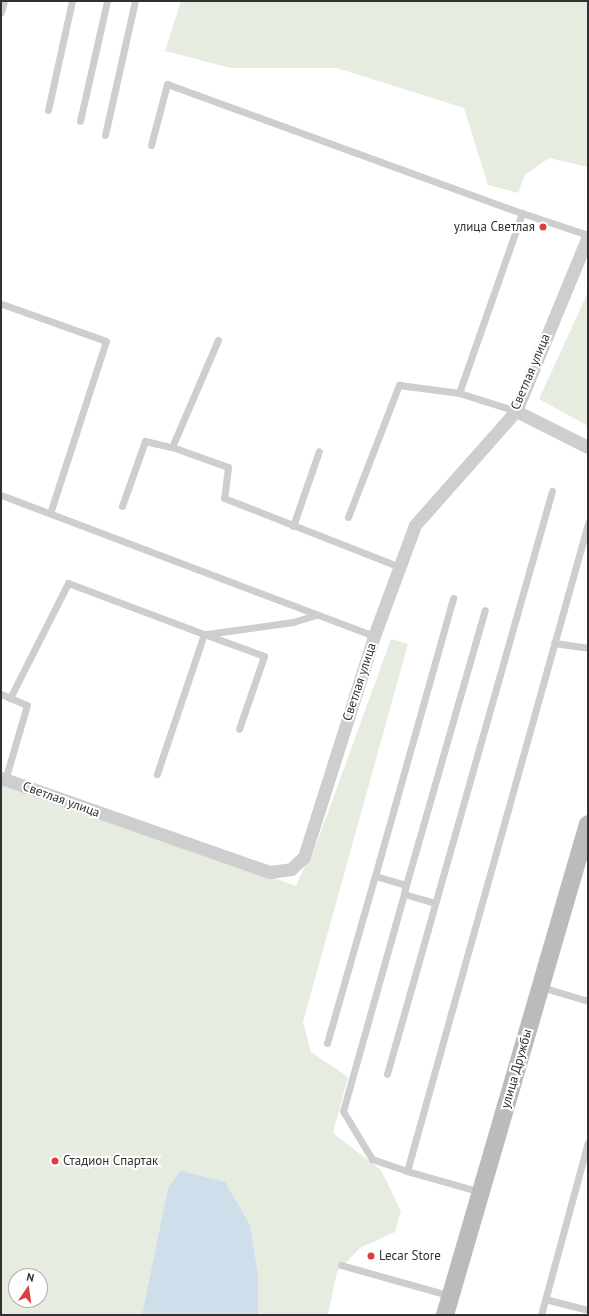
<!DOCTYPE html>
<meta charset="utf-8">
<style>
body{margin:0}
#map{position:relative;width:589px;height:1316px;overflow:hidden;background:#fff;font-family:"PT Sans",sans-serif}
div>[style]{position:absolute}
.green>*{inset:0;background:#e6ede0}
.water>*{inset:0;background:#cedeeb}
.lane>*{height:7px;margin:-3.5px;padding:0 3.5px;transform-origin:3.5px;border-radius:3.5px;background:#cecece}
.street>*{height:13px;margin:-6.5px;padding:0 6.5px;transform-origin:6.5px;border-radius:6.5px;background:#cecece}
.secondary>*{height:18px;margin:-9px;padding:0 9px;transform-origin:9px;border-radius:9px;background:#bbb}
.dots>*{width:11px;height:11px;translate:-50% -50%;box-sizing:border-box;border:2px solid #fff;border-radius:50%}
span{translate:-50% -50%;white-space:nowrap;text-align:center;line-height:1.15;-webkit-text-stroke:4px #fff;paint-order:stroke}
.poi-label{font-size:13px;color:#313131}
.right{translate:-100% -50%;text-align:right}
.left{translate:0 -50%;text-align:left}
.street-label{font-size:13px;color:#313131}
.frame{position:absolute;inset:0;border:2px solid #313131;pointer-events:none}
.north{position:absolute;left:8px;top:1268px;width:40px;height:40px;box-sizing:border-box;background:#fff;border:1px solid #adadad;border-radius:50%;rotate:13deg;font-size:11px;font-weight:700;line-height:16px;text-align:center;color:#313131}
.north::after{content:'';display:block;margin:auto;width:14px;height:18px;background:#dc3e3f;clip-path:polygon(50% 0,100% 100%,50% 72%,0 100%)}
</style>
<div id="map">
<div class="green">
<div style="clip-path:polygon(181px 1px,588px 1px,588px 167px,549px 158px,525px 175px,518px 193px,488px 185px,464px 108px,337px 68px,231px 68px,165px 51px)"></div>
<div style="clip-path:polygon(588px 292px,588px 426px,539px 399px)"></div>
<div style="clip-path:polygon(evenodd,391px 639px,408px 644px,303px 1022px,311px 1052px,348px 1077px,333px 1133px,381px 1170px,401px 1211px,395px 1232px,360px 1248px,337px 1272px,328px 1315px,1px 1315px,1px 779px,296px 886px,308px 859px,311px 859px,391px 639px,16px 1276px,40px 1276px,40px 1300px,16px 1300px,16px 1276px)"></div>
</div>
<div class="water">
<div style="clip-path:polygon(180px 1171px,225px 1182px,250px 1225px,258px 1276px,258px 1315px,142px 1315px,168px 1189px)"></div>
</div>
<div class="lane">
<div style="left:1px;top:12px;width:11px;rotate:-75deg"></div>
<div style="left:48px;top:110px;width:112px;rotate:-77.6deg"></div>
<div style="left:80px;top:121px;width:123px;rotate:-77.3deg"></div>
<div style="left:105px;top:135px;width:137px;rotate:-77.4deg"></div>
<div style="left:151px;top:145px;width:63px;rotate:-75.3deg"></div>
<div style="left:167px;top:84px;width:378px;rotate:20deg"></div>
<div style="left:2px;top:304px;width:110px;rotate:19.6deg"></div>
<div style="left:106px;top:341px;width:181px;rotate:108deg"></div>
<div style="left:218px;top:340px;width:116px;rotate:113.3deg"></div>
<div style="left:172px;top:447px;width:59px;rotate:19.7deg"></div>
<div style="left:228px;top:467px;width:31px;rotate:97deg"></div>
<div style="left:224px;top:498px;width:189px;rotate:21.4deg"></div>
<div style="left:516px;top:411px;width:60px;rotate:-162.5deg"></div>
<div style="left:459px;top:393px;width:191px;rotate:-70.7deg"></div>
<div style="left:522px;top:213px;width:70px;rotate:18.4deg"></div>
<div style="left:1px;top:495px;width:399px;rotate:20.7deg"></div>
<div style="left:122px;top:506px;width:69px;rotate:-70.5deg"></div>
<div style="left:145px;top:441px;width:28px;rotate:13deg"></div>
<div style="left:348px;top:517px;width:142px;rotate:-68.9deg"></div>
<div style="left:399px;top:385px;width:61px;rotate:7.6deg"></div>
<div style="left:293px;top:526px;width:79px;rotate:-70.9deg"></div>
<div style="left:204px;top:634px;width:64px;rotate:20.1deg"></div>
<div style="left:264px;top:656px;width:77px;rotate:108.9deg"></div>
<div style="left:207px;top:634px;width:87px;rotate:-7.9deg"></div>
<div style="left:293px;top:622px;width:24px;rotate:-17deg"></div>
<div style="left:554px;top:643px;width:34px;rotate:8deg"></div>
<div style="left:1px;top:694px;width:28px;rotate:23deg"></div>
<div style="left:27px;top:705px;width:78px;rotate:106.3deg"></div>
<div style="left:10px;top:698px;width:129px;rotate:-63.2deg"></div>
<div style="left:68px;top:583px;width:145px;rotate:20.6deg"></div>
<div style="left:204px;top:634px;width:148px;rotate:108.6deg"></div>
<div style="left:375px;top:876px;width:289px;rotate:-74.3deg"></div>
<div style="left:406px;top:885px;width:286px;rotate:-74deg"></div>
<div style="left:404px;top:894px;width:225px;rotate:105.7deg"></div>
<div style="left:343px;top:1111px;width:56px;rotate:58.9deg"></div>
<div style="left:372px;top:1159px;width:37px;rotate:19deg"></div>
<div style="left:541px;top:987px;width:49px;rotate:16.6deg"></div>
<div style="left:327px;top:1043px;width:174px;rotate:-74deg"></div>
<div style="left:375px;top:876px;width:32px;rotate:16deg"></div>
<div style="left:406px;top:885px;width:9px;rotate:103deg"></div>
<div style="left:404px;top:894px;width:32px;rotate:16deg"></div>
<div style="left:387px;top:1074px;width:606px;rotate:-74.2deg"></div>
<div style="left:481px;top:1192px;width:77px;rotate:-164.2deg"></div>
<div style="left:407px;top:1171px;width:673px;rotate:-74.39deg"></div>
<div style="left:341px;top:1265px;width:114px;rotate:15.7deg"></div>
<div style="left:545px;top:1299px;width:44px;rotate:14.3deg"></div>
<div style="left:541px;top:1315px;width:179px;rotate:-74.8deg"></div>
</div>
<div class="street">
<div style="left:516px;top:411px;width:80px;rotate:26.6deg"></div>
<div style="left:1px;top:778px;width:285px;rotate:19.3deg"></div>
<div style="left:270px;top:872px;width:21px;rotate:-8deg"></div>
<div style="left:291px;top:869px;width:18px;rotate:-43deg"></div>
<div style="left:304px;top:857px;width:232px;rotate:-72.4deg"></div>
<div style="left:374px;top:636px;width:118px;rotate:-69.7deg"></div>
<div style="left:415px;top:525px;width:152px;rotate:-48.5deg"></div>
<div style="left:516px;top:411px;width:189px;rotate:-67.6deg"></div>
</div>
<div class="secondary">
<div style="left:445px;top:1315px;width:511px;rotate:-73.76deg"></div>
</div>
<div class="dots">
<div style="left:543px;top:227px;background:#dc3e3f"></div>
<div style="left:55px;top:1161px;background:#dc3e3f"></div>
<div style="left:371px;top:1256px;background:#dc3e3f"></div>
</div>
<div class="poi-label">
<span class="right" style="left:535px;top:227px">улица Светлая</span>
<span class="left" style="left:63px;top:1161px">Стадион Спартак</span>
<span class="left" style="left:379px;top:1256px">Lecar Store</span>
</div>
<div class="street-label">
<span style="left:531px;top:372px;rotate:-67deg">Светлая улица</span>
<span style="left:360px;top:682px;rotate:-72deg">Светлая улица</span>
<span style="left:61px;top:800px;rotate:20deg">Светлая улица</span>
<span style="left:517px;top:1069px;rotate:-74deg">улица Дружбы</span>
</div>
<div class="frame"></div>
<div class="north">N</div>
</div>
